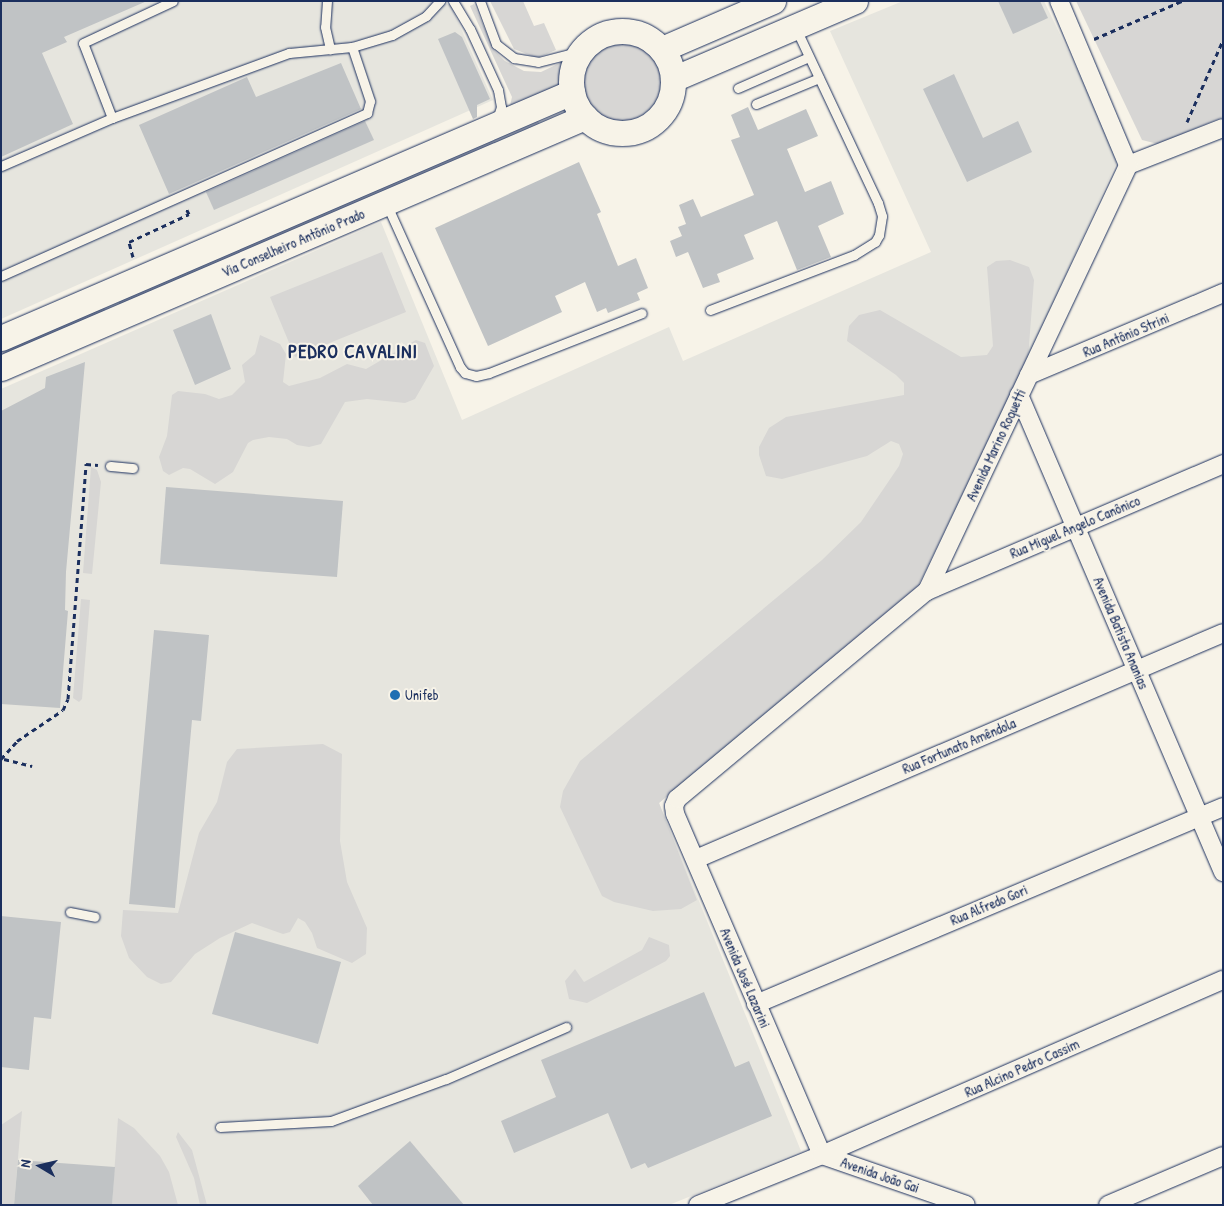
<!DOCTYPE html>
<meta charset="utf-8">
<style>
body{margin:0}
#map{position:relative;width:1224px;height:1206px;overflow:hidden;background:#f7f3e8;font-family:"Patrick Hand",sans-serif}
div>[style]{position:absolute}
.built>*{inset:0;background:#e6e5de}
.green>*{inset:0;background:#d7d6d4}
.round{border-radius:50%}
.building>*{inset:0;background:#c0c3c5}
.path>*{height:3px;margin-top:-1.5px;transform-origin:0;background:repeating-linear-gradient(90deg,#1b2f5e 0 5px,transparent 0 9px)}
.roads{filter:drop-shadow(0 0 1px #1b2f5e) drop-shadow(0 0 1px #1b2f5e)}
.service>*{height:9px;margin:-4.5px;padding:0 4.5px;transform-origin:4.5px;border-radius:4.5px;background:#f7f3e8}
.minor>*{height:18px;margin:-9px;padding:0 9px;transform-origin:9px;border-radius:9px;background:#f7f3e8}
.secondary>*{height:25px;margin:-12.5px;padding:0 12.5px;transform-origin:12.5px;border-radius:12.5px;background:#f7f3e8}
.secondary>.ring{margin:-12.5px;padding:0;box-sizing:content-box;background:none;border:25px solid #f7f3e8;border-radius:50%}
.dots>*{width:14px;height:14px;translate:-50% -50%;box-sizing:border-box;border:2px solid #f7f3e8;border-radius:50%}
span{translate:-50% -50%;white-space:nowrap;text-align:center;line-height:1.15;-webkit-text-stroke:4px #f7f3e8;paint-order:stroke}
.street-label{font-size:14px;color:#1b2f5e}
.poi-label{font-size:14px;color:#1b2f5e}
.left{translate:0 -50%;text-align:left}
.district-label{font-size:19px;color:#1b2f5e;font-weight:700;letter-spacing:1px}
.frame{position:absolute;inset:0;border:2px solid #1b2f5e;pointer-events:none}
.north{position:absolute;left:15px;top:1141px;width:50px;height:50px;-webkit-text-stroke:4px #f7f3e8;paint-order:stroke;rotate:279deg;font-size:14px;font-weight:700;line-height:20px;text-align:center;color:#1b2f5e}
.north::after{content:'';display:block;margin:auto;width:18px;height:22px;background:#1b2f5e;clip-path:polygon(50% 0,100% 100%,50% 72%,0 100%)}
</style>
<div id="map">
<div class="built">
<div style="clip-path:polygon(1px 1px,441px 1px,451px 6px,493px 100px,1px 319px)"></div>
<div style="clip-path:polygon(903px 1px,1044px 1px,1119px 157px,1028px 358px,918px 586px,659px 803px,801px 1151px,669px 1205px,1px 1205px,1px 389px,381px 222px,462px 420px,669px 327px,683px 361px,931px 252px,830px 31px)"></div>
</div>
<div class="green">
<div style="clip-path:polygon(490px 1px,523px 1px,534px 26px,544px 23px,556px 50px,537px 58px,514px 49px)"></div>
<div style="clip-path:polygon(1076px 1px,1223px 1px,1223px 117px,1158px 144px,1142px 140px)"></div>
<div style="clip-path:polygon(474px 4px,494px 50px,505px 61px,524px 71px,541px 72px,566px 60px,569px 65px,566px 85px,509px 110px,512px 97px,470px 6px)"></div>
<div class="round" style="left:583px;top:43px;width:78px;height:78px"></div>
<div style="clip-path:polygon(538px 121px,541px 128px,120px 306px,117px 298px)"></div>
<div style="clip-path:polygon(382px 252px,406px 312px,295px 357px,270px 297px)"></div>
<div style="clip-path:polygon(1010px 260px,1029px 267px,1034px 280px,1028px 358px,918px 586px,659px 803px,697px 900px,681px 909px,653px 911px,614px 902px,602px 896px,560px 807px,563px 791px,580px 761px,822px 560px,861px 522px,899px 466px,903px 454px,899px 444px,891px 441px,867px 456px,782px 479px,766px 476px,759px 455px,759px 447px,769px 428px,786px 417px,904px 395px,904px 383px,896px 375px,847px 341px,849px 326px,859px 315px,880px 310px,961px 357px,987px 355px,993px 346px,987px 267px,996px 261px)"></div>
<div style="clip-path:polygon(103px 304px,106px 312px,1px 357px,1px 349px)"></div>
<div style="clip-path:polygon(260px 335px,280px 344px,286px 354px,283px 382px,289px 386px,320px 378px,347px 364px,366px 369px,416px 340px,425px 343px,434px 366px,415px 399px,405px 403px,367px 399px,345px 402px,321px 444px,309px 447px,297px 445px,287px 439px,269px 437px,253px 440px,248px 443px,233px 472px,215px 484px,190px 469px,183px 468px,169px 475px,163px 471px,159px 457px,167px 436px,172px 395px,178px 391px,205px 394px,219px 399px,232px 395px,245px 382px,242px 365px,255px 354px)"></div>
<div style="clip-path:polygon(91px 467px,97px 470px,101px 482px,92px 574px,83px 573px)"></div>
<div style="clip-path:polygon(81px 599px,90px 600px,82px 699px,79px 702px,73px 698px)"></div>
<div style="clip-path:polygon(323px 744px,342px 754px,340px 841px,347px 882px,367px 928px,366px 954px,352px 963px,317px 948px,312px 933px,305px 922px,298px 918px,290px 932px,283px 934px,252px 923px,220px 938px,195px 954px,171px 982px,161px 984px,147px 977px,129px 958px,121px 936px,123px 910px,178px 913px,199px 833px,217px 802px,227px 762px,237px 749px)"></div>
<div style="clip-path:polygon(649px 937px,669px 945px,670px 956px,666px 961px,587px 1003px,569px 999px,565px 981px,575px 969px,584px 982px,642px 950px)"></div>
<div style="clip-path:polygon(22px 1111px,14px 1205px,1px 1205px,1px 1125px)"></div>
<div style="clip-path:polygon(118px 1118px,134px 1128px,160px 1156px,169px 1172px,178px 1205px,112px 1205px)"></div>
<div style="clip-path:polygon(178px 1132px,192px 1150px,207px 1205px,200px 1205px,194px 1178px,176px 1137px)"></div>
</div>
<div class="building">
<div style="clip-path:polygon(1px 1px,147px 1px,64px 37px,67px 42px,42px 53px,73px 124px,1px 157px)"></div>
<div style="clip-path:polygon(998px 1px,1040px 1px,1048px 18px,1013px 34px)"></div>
<div style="clip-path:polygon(455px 32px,462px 37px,490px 99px,477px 105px,477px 117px,473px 119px,438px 39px)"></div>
<div style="clip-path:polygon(341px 63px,361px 109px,169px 194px,139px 125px,247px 77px,256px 97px)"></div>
<div style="clip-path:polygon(954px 74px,983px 138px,1018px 121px,1032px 152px,967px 182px,923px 89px)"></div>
<div style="clip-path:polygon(748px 107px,758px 130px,806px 109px,818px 136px,787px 149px,805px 192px,831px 181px,844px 214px,818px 226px,831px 257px,797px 270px,777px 221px,744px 235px,754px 259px,717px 274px,720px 282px,703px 288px,688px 252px,676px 257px,670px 241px,682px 236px,678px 227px,686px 224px,679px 205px,693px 199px,701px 217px,754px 195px,731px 140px,740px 137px,731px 115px)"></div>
<div style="clip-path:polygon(365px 121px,374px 140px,214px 210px,206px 192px)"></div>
<div style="clip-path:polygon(579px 162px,601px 212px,597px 214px,618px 266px,636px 258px,648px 288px,637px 293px,640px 300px,608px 313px,606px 308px,597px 312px,585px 282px,555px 296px,562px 312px,488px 346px,435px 228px)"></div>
<div style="clip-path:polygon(211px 314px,231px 369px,195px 385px,173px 330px)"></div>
<div style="clip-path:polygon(85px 362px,66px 572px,65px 610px,68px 611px,60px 708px,1px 704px,1px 411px,45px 388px,46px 377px)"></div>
<div style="clip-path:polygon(166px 487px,343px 501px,337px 577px,160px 564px)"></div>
<div style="clip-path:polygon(154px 630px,209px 635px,201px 721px,192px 720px,175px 908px,129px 904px)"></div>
<div style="clip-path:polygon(1px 916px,61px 922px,51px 1019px,34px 1017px,29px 1070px,1px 1067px)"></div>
<div style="clip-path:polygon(235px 932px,341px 962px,318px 1044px,212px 1014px)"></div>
<div style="clip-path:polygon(704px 992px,735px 1067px,749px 1061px,772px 1116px,648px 1168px,645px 1163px,631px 1169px,608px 1113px,514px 1153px,501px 1121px,556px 1097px,541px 1060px)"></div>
<div style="clip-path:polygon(410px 1141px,464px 1205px,373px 1205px,358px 1186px)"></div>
<div style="clip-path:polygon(18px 1160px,115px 1167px,112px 1205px,14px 1205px)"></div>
</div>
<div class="path">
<div style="left:1094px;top:39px;width:96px;rotate:-23.4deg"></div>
<div style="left:1187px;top:122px;width:90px;rotate:-66.3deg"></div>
<div style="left:133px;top:257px;width:16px;rotate:-105deg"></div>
<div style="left:129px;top:242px;width:66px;rotate:-25deg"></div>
<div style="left:189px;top:214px;width:7px;rotate:-117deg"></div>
<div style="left:1px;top:759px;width:24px;rotate:-48deg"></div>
<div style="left:17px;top:741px;width:55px;rotate:-34deg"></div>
<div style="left:63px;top:710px;width:12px;rotate:-66deg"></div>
<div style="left:68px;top:699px;width:236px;rotate:-85.6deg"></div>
<div style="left:86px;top:464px;width:12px;rotate:5deg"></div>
<div style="left:4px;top:759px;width:29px;rotate:14deg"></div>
</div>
<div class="roads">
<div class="service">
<div style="left:327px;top:1px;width:26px;rotate:94deg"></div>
<div style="left:325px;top:27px;width:23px;rotate:77deg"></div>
<div style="left:453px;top:1px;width:33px;rotate:59deg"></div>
<div style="left:470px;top:29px;width:67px;rotate:65.3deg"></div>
<div style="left:498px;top:90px;width:17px;rotate:80deg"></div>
<div style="left:501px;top:107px;width:13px;rotate:108deg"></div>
<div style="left:480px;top:1px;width:46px;rotate:69.6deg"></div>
<div style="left:496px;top:44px;width:23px;rotate:38deg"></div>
<div style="left:514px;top:58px;width:24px;rotate:9deg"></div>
<div style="left:538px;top:62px;width:44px;rotate:-14.3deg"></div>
<div style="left:738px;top:88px;width:77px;rotate:-23.6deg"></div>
<div style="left:756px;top:104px;width:68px;rotate:-22.4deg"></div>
<div style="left:112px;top:118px;width:80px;rotate:-111.1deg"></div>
<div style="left:83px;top:43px;width:99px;rotate:-25deg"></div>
<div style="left:1px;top:166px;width:121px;rotate:-23.4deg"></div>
<div style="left:112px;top:118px;width:189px;rotate:-20.2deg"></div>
<div style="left:289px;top:53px;width:63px;rotate:-5.4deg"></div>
<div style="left:352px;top:47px;width:42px;rotate:-16.7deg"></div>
<div style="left:392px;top:35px;width:39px;rotate:-29deg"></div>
<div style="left:426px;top:16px;width:21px;rotate:-47deg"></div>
<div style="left:386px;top:203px;width:180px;rotate:65.7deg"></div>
<div style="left:460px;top:367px;width:8px;rotate:50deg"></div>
<div style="left:465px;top:373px;width:11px;rotate:15deg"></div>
<div style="left:476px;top:376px;width:13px;rotate:-13deg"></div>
<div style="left:489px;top:373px;width:164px;rotate:-21.4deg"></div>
<div style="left:1px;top:276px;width:401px;rotate:-24deg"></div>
<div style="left:367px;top:113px;width:12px;rotate:-76deg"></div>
<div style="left:370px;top:101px;width:57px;rotate:-108.4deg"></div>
<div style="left:710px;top:310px;width:154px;rotate:-20.9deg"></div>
<div style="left:854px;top:255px;width:25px;rotate:-32deg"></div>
<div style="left:875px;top:242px;width:8px;rotate:-60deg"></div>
<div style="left:879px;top:235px;width:19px;rotate:-81deg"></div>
<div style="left:882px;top:216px;width:14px;rotate:-107deg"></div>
<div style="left:878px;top:203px;width:192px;rotate:-115.2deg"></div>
<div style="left:110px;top:466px;width:23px;rotate:5deg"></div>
<div style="left:70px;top:912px;width:25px;rotate:11deg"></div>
<div style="left:220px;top:1127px;width:111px;rotate:-3.1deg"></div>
<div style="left:331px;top:1121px;width:122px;rotate:-20.1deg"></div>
<div style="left:446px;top:1079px;width:131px;rotate:-23.4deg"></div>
</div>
<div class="minor">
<div style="left:1128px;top:165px;width:102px;rotate:-21.3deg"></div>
<div style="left:1029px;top:375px;width:211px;rotate:-22.9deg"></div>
<div style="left:1019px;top:395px;width:519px;rotate:66.84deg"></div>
<div style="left:927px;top:591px;width:322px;rotate:-23.2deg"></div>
<div style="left:696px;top:859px;width:573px;rotate:-23.21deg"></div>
<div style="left:756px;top:1004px;width:507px;rotate:-22.87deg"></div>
<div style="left:822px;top:1155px;width:371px;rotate:-113.3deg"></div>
<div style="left:675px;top:814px;width:8px;rotate:-97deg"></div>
<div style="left:674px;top:806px;width:8px;rotate:-67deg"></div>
<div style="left:677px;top:799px;width:325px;rotate:-39.8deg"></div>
<div style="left:927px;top:591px;width:471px;rotate:-64.7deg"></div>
<div style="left:1128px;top:165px;width:178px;rotate:-112.8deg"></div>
<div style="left:822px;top:1155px;width:152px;rotate:19.1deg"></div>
<div style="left:698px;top:1205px;width:134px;rotate:-22deg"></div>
<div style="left:822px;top:1155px;width:438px;rotate:-23.6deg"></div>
<div style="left:1108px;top:1205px;width:125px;rotate:-23.1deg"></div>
</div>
<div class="secondary">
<div class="ring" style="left:571px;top:31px;width:77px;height:77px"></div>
<div style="left:662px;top:49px;width:121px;rotate:-23.4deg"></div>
<div style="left:673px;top:79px;width:198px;rotate:-23.2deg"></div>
<div style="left:1px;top:338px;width:622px;rotate:-23.31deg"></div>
<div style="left:1px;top:368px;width:636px;rotate:-23.26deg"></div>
</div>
</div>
<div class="dots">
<div style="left:395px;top:695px;background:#1f6fb2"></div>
</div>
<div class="street-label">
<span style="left:293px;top:243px;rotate:-23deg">Via Conselheiro Antônio Prado</span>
<span style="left:1126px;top:335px;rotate:-23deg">Rua Antônio Strini</span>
<span style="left:996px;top:445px;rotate:-65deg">Avenida Marino Roquetti</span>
<span style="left:1075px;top:527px;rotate:-23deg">Rua Miguel Angelo Canônico</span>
<span style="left:1121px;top:633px;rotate:67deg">Avenida Batista Ananias</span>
<span style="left:959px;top:746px;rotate:-23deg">Rua Fortunato Amêndola</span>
<span style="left:989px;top:905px;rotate:-23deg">Rua Alfredo Gori</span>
<span style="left:745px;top:978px;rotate:67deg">Avenida José Lazarini</span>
<span style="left:1022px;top:1068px;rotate:-24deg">Rua Alcino Pedro Cassim</span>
<span style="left:880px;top:1175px;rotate:19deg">Avenida João Gai</span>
</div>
<div class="poi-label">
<span class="left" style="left:405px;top:695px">Unifeb</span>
</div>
<div class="district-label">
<span style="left:353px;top:352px">PEDRO CAVALINI</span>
</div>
<div class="frame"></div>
<div class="north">N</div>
</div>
